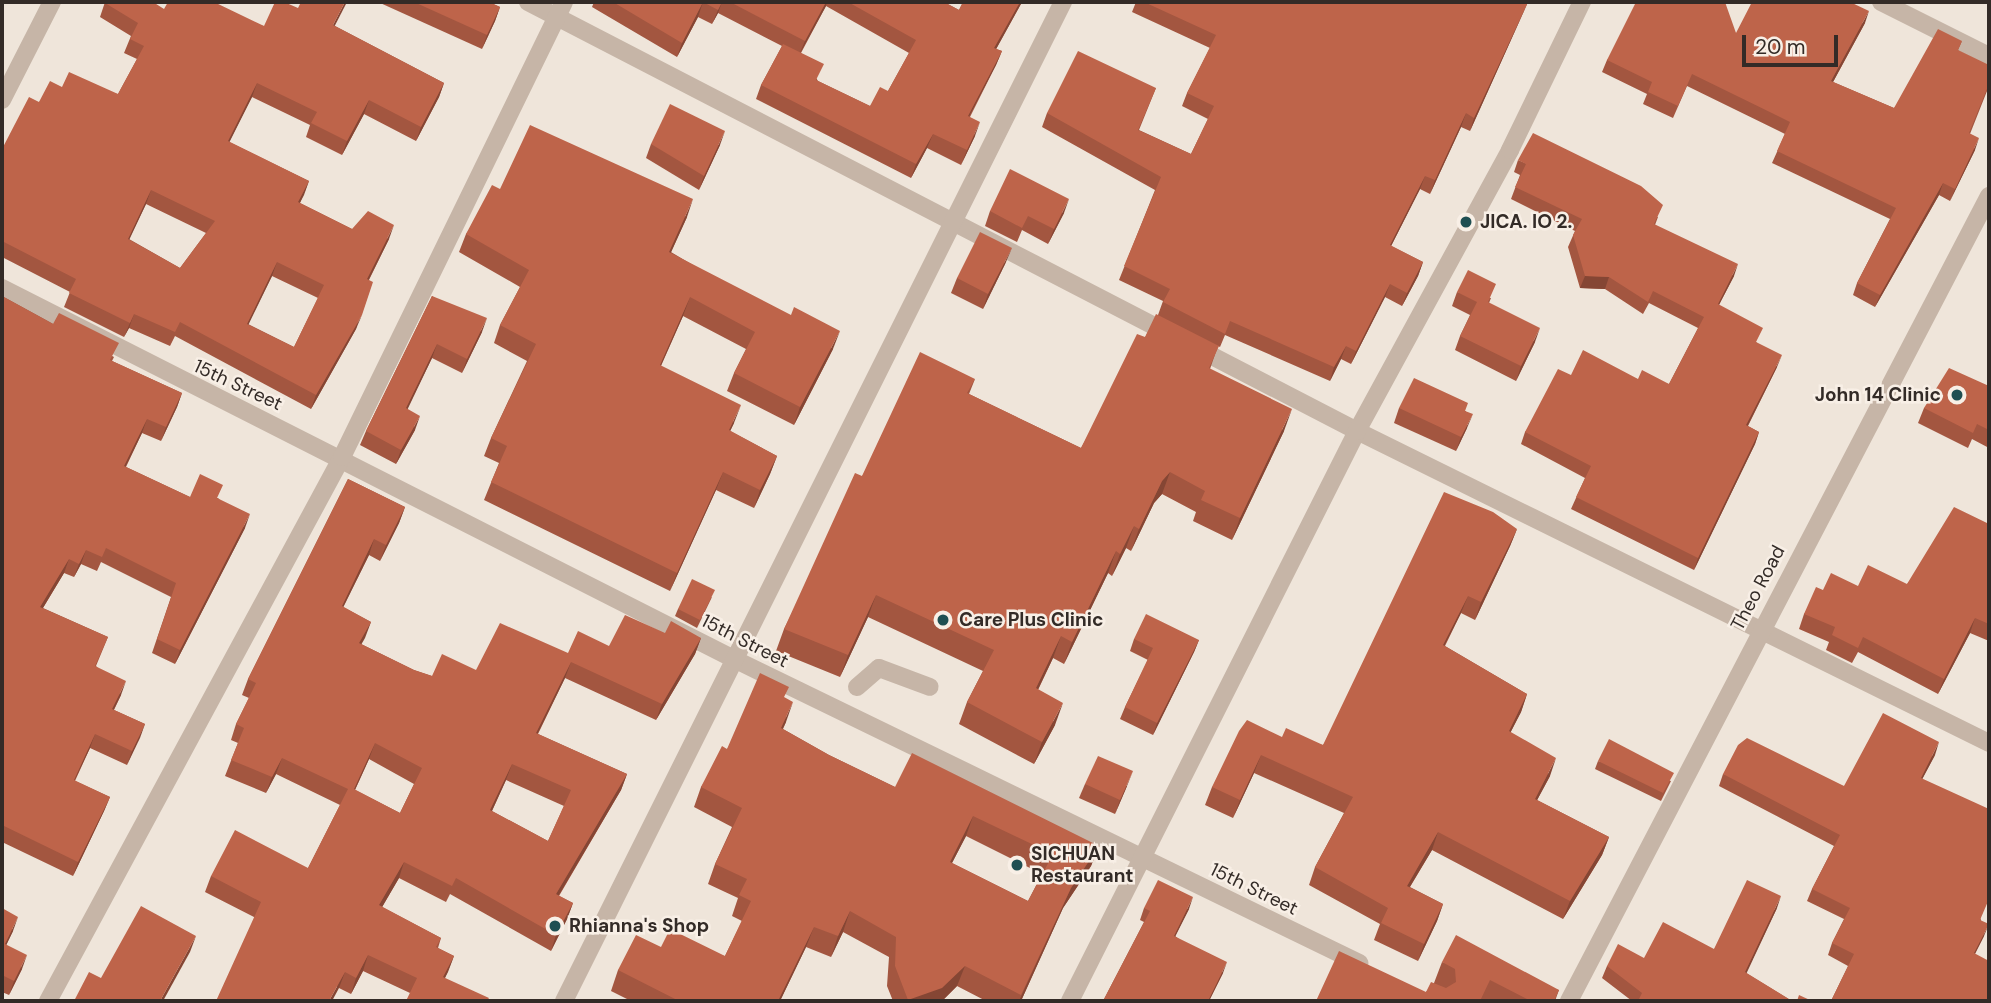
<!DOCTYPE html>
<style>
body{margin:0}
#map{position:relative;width:1991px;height:1003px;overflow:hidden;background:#efe5da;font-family:"DM Sans",sans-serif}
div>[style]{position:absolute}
.minor>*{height:18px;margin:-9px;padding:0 9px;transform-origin:9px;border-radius:9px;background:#c6b5a7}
.wall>*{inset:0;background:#a35640}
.shaded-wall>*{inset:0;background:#854634}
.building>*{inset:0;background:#be644a}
.dots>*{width:19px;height:19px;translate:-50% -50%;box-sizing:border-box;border:4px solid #f8efe6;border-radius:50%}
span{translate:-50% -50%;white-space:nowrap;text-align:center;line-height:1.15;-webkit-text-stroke:5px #f8efe6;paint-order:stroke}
.poi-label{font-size:19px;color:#332b27;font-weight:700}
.left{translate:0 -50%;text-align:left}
.right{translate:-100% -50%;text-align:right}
.street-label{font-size:19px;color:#332b27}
.frame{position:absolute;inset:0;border:4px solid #332b27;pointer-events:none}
.scale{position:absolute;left:1742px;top:35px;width:96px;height:32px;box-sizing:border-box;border:4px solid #332b27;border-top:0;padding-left:9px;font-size:21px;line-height:24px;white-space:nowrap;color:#332b27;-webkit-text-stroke:5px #f8efe6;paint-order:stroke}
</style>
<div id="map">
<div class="minor">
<div style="left:528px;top:2px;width:933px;rotate:27.36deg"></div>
<div style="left:1357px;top:431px;width:705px;rotate:26.27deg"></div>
<div style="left:1881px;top:2px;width:121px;rotate:26.6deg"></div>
<div style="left:2px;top:100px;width:110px;rotate:-63deg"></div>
<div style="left:2px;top:288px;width:825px;rotate:26.88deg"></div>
<div style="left:738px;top:661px;width:691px;rotate:25.93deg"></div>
<div style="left:857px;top:687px;width:29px;rotate:-41deg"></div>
<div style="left:879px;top:668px;width:54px;rotate:20.4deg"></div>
<div style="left:48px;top:1001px;width:618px;rotate:-61.61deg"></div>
<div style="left:342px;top:457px;width:506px;rotate:-63.99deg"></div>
<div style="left:564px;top:1001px;width:1117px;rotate:-63.46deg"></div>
<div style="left:1070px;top:1001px;width:638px;rotate:-63.27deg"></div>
<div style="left:1357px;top:431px;width:320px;rotate:-61.4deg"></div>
<div style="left:1510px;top:150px;width:165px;rotate:-64.1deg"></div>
<div style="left:1569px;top:1001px;width:908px;rotate:-62.45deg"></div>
</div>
<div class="wall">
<div style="clip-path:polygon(evenodd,105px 2px,164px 9px,264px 26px,335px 26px,444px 83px,439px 97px,416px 141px,364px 114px,342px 155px,306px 137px,310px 125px,252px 97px,229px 142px,309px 181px,300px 203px,352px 229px,389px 239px,369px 280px,356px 329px,311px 409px,175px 336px,170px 346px,129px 328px,124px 337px,64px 307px,70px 292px,2px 257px,2px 149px,39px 102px,62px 87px,118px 94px,137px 59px,124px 53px,131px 36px,100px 17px,105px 2px,146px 204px,206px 233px,180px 268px,129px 239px,146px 204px,105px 2px,272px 276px,318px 298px,294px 347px,248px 324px,272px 276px)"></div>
<div style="clip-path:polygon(378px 2px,489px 2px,500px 7px,495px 21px,482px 49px)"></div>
<div style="clip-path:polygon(evenodd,594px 2px,944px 2px,959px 10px,963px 2px,1022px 2px,996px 49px,1002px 51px,996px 65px,970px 117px,975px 136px,961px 165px,927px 148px,911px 178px,756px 99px,761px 85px,782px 46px,718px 13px,712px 24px,698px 17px,677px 57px,592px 7px,594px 2px,826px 6px,909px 53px,888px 91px,870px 106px,818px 81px,801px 53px,826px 6px)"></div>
<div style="clip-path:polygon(1136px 2px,1528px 2px,1470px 131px,1461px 127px,1430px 194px,1420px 189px,1391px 246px,1423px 262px,1418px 276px,1402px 306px,1385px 297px,1351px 364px,1341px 359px,1330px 381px,1225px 335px,1220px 347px,1218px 346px,1210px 369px,1284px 431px,1232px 540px,1193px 521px,1196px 512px,1162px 494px,1154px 503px,1131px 551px,1126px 548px,1112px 576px,1108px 573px,1064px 664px,1053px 658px,1038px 690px,1055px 725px,1034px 764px,959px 724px,967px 702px,983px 671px,868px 617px,840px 677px,776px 651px,784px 629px,862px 476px,975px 379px,969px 394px,1081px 448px,1158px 315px,1163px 301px,1119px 280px,1155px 190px,1042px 127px,1047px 113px,1156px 88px,1139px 130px,1191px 154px,1208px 119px,1182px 106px,1187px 93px,1210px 48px,1132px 12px)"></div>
<div style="clip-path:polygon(1665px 4px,1736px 33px,1865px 23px,1833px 82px,1894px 108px,1962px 41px,1958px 50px,1989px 86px,1970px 134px,1975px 150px,1950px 201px,1939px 195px,1875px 307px,1853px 295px,1857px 283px,1890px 219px,1772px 163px,1785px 134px,1687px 86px,1673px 118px,1643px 104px,1647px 94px,1602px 72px,1607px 60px)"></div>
<div style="clip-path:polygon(651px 144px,720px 145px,699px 190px,646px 158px)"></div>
<div style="clip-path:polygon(1518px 160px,1658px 217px,1655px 225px,1734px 276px,1719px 305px,1757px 343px,1777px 367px,1748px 426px,1759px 432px,1755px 444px,1694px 570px,1571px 509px,1585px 478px,1521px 444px,1525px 432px,1571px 375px,1638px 379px,1669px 384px,1698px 328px,1649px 303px,1643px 314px,1605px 289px,1580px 288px,1568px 247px,1575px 231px,1511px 199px,1520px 175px,1514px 172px)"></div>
<div style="clip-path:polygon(500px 189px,687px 217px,671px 252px,833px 349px,794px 425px,727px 391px,734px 373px,746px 349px,683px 316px,661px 366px,734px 423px,730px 431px,777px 456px,770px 474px,754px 508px,716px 490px,670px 591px,484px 500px,499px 463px,484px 456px,491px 438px,527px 361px,494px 343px,500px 325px,520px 287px,459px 252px,466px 234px)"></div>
<div style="clip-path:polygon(990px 211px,1064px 213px,1048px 244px,1022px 230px,1017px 242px,985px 226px)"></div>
<div style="clip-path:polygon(1006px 262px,983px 309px,951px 293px,957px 278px)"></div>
<div style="clip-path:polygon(1457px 292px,1491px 298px,1489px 303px,1535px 342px,1516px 381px,1455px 350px,1460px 336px,1470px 315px,1452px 306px)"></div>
<div style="clip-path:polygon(2px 296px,114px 357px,112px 361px,182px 393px,177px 407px,161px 441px,142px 433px,126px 467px,190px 497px,218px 498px,245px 528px,175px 664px,152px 653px,171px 597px,101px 562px,97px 571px,81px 564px,74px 577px,64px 573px,43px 608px,108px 637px,96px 666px,121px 695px,114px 710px,145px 724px,127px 765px,90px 748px,75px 781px,110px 797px,104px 811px,73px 876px,2px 842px)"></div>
<div style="clip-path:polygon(432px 296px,482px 332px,462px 373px,432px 358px,407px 409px,415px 430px,396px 464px,360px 445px,366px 431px)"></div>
<div style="clip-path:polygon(1989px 386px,1989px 448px,1972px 439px,1968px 448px,1918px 423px,1924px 408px)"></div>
<div style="clip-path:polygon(1399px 408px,1466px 411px,1467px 428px,1456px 451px,1394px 423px)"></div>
<div style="clip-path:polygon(evenodd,348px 479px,405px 507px,399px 523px,380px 561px,369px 555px,343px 607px,371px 622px,361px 644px,414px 670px,432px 676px,476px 670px,568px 653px,609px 646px,665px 633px,701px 638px,695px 654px,656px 720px,565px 678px,538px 734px,627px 774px,621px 790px,559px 896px,573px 903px,567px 919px,551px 951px,450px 894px,446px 902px,399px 878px,382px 907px,441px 938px,438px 948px,454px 956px,445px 978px,410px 993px,363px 971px,351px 994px,339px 988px,254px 917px,205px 892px,211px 876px,308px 868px,340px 805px,276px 774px,266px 793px,225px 776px,238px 743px,231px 740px,236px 724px,249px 698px,242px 695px,248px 679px,348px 479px,369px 759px,414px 784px,400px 813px,355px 790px,369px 759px,348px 479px,506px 780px,564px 806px,548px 841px,492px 811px,506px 780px)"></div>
<div style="clip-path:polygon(1989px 518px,1989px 641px,1970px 633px,1938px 694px,1858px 652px,1852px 663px,1826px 650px,1829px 642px,1799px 629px,1804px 614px,1823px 590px,1858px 586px,1907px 584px,1987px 523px)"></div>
<div style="clip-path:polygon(1517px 529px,1510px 546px,1475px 620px,1461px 613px,1445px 646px,1527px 694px,1521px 712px,1510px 733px,1550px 776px,1537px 800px,1609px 837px,1602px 855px,1563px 919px,1432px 850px,1410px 887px,1443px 904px,1437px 921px,1418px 961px,1374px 940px,1380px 924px,1309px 885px,1315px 867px,1344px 813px,1254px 773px,1233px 818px,1205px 805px,1212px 787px,1282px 737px,1323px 745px)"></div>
<div style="clip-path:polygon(712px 597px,697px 628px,675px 616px,678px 609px)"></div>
<div style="clip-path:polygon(1134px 639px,1199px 640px,1194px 652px,1153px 735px,1120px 719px,1125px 707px,1148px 660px,1130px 651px)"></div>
<div style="clip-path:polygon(evenodd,785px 698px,786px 722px,783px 729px,829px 755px,895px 787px,1099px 846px,1091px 866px,1063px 908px,1021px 1001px,986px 1001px,957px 986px,942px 1001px,893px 1001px,887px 986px,889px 957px,843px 932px,831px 957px,806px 947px,780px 1001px,631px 1001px,611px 991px,618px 970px,661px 947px,725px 956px,742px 921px,732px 916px,738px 898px,708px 884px,715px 864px,732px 827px,694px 807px,701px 787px,727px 749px,785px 698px,966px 836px,1042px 874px,1028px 901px,952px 863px,966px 836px)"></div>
<div style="clip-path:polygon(1935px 755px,1922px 779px,1981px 920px,1984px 936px,1975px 954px,1989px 1001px,1831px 1001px,1848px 966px,1828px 955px,1832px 943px,1844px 919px,1807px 901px,1812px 889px,1834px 846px,1719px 786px,1723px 774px,1844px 786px)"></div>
<div style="clip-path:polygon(1598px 761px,1671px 781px,1661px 801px,1595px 769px)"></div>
<div style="clip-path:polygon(1085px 784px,1127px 786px,1115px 814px,1079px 798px)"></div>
<div style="clip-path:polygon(2px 908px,13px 931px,6px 945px,22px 969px,9px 995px,2px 992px)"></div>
<div style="clip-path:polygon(1144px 908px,1189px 909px,1175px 936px,1223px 973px,1209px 1001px,1103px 1001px,1144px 922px,1140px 920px)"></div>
<div style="clip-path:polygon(1777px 908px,1746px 973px,1792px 1001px,1632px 1001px,1602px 978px,1607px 966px,1644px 958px,1714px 949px)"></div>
<div style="clip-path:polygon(1442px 962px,1559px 990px,1555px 1001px,1316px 1001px,1426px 992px,1434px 983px)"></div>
</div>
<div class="shaded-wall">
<div style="clip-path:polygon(345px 2px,347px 2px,328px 39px,333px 25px)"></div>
<div style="clip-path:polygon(703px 2px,698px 17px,677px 57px,682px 43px)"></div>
<div style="clip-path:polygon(722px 2px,718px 13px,712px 24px,718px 10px)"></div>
<div style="clip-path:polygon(826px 2px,827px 2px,826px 6px,799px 55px,805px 41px)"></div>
<div style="clip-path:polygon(1020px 2px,1022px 2px,989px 62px,994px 48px)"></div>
<div style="clip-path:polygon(1528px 2px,1524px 11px,1470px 131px,1474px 118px)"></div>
<div style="clip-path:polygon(500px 7px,495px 21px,482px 49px,487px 35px)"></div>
<div style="clip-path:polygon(1869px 11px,1865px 23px,1827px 93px,1831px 81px)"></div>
<div style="clip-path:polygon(1002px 51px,996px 65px,962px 130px,968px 116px)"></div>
<div style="clip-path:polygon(257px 83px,252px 97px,223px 155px,228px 141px)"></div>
<div style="clip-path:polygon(444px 83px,439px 97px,416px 141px,421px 127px)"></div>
<div style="clip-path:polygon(369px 100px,364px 114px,342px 155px,347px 141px)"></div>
<div style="clip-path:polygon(1466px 113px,1461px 127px,1430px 194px,1435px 180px)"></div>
<div style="clip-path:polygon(980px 122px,975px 136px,961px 165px,967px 150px)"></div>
<div style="clip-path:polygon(725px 131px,720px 145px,699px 190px,704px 176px)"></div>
<div style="clip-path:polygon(933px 134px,927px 148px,911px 178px,916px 164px)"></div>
<div style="clip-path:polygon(1979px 138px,1975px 150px,1950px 201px,1955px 189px)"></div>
<div style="clip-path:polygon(1425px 176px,1420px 189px,1385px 258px,1390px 245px)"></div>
<div style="clip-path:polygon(309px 181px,304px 195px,293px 216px,298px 202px)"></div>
<div style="clip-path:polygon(1943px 183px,1939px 195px,1875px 307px,1880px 295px)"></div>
<div style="clip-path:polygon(151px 190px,146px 204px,123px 253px,128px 239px)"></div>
<div style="clip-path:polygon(693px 199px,687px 217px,663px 270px,669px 252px)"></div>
<div style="clip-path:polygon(1069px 199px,1064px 213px,1048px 244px,1054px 229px)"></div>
<div style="clip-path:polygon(394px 225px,389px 239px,362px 293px,367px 279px)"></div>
<div style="clip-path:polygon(1012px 248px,1006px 262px,983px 309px,988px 294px)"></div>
<div style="clip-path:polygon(277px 262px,272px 276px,242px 338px,247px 324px)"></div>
<div style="clip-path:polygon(1423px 262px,1418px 276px,1402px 306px,1407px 293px)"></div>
<div style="clip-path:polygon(1738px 264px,1734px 276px,1713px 316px,1718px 304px)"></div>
<div style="clip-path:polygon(1585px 276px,1609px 277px,1605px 289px,1580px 288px)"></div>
<div style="clip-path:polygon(1390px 284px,1385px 297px,1351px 364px,1356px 351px)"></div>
<div style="clip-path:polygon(690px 297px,683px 316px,653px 383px,660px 365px)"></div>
<div style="clip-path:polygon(134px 314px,129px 328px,124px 337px,130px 323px)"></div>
<div style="clip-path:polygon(362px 315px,356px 329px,311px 409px,316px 395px)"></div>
<div style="clip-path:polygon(487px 318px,482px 332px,462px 373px,467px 359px)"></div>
<div style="clip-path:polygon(1540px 328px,1535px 342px,1516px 381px,1521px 366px)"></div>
<div style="clip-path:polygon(840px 331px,833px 349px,794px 425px,800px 407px)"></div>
<div style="clip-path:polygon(437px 344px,432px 358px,401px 423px,406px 408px)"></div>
<div style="clip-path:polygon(1346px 346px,1341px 359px,1330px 381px,1334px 367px)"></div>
<div style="clip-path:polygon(1782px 355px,1777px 367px,1742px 437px,1746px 425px)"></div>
<div style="clip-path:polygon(182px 393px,177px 407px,161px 441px,166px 427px)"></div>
<div style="clip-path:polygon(741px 405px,734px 423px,722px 448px,729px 430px)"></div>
<div style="clip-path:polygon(1292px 409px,1284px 431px,1232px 540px,1240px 518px)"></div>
<div style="clip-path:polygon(1473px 414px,1467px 428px,1456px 451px,1461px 437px)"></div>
<div style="clip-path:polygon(420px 416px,415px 430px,396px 464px,401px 450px)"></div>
<div style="clip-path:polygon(147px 419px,142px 433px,119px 480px,124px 466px)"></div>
<div style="clip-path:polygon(1759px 432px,1755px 444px,1694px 570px,1698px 558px)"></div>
<div style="clip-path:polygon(777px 456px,770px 474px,754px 508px,760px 490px)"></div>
<div style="clip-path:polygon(723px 472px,716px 490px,670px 591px,677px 573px)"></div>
<div style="clip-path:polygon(1170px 472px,1162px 494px,1154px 503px,1131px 551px,1139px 529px,1162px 481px)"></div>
<div style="clip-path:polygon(405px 507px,399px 523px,380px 561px,386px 545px)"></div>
<div style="clip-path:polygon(250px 514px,245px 528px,175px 664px,180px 650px)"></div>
<div style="clip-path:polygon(1134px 526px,1126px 548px,1112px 576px,1120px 554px)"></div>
<div style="clip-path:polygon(1517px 529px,1510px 546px,1475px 620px,1481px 602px)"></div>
<div style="clip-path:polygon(374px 539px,369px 555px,336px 622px,342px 606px)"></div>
<div style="clip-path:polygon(86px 550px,81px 564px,74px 577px,79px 564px)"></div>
<div style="clip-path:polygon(1116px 551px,1108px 573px,1064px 664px,1072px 642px)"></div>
<div style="clip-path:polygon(69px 559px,64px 573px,35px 621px,40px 607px)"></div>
<div style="clip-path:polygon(876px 595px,868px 617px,840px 677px,848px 655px)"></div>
<div style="clip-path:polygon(1468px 596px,1461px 613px,1436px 662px,1443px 645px)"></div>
<div style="clip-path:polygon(1975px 618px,1970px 633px,1938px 694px,1944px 679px)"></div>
<div style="clip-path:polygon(371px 622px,365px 638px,353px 659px,359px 643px)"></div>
<div style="clip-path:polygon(1061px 636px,1053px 658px,1028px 710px,1036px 688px)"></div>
<div style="clip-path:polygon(701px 638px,695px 654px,656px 720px,662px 704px)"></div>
<div style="clip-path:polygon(1199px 640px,1194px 652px,1153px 735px,1157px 723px)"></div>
<div style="clip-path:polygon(571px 662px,565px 678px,530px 749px,536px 733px)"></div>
<div style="clip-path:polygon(126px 681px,121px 695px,107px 723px,112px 709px)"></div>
<div style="clip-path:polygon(1527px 694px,1521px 712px,1502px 749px,1509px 731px)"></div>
<div style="clip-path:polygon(793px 702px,786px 722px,773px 748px,781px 728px)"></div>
<div style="clip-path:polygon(1063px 703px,1055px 725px,1034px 764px,1042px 742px)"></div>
<div style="clip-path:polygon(145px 724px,140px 738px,127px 765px,132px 751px)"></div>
<div style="clip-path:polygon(95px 734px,90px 748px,68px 794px,74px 780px)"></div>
<div style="clip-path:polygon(1939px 742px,1935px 755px,1916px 791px,1921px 778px)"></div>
<div style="clip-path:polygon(375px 743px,369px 759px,348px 805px,354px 789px)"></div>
<div style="clip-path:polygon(1261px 755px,1254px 773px,1233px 818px,1240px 800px)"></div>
<div style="clip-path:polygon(282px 758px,276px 774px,266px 793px,272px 777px)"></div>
<div style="clip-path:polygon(1556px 758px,1550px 776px,1528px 817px,1535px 799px)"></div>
<div style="clip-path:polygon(512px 764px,506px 780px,485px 826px,490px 810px)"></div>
<div style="clip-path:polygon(1133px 771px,1127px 786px,1115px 814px,1120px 800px)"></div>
<div style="clip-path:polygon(627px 774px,621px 790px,550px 910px,556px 894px)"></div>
<div style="clip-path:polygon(110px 797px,104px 811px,73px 876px,78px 862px)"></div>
<div style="clip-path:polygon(973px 816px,966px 836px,942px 882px,950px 862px)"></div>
<div style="clip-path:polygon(1438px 832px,1432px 850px,1400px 903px,1407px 886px)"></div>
<div style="clip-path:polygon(1609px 837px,1602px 855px,1563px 919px,1570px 901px)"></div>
<div style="clip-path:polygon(1099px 846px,1091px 866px,1063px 908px,1021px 1001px,1019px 1001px,1071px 888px)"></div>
<div style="clip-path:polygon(404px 862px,399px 878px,374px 921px,379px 905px)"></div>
<div style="clip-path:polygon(1781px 896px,1777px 908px,1741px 985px,1745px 972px)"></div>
<div style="clip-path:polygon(1193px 897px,1189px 909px,1170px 947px,1174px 936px)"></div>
<div style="clip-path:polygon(573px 903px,567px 919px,551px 951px,556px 935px)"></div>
<div style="clip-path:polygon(1443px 904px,1437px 921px,1418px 961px,1424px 944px)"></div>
<div style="clip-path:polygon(850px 911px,843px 932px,831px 957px,838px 936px)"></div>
<div style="clip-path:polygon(18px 917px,13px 931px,2px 954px,5px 944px)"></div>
<div style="clip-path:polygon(1989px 924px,1984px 936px,1969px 965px,1974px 953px)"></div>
<div style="clip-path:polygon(814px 927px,806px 947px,780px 1001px,778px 1001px)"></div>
<div style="clip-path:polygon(196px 936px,190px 952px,163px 1001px,160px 1001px)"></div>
<div style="clip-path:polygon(27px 955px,22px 969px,9px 995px,14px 981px)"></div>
<div style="clip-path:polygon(368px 955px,363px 971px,351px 994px,356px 978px)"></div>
<div style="clip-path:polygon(454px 956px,448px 972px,437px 993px,443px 977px)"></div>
<div style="clip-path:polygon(1227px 962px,1223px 973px,1209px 1001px,1208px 1001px)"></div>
<div style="clip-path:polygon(965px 966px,957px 986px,942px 1001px,907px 1001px,908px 1000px)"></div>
<div style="clip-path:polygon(345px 972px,339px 988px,332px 1001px,329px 1001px)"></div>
</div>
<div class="building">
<div style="clip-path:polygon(evenodd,105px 2px,153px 2px,164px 9px,168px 2px,214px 2px,264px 26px,275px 2px,284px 2px,298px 8px,301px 2px,345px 2px,333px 25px,444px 83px,421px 127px,369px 100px,347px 141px,311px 123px,317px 112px,257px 83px,228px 141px,309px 181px,298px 202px,352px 229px,368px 211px,394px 225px,367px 279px,373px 282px,362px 315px,316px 395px,180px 322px,175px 332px,134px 314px,130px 323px,69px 293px,76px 279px,2px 241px,2px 149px,29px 97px,39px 102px,50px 81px,62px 87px,69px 72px,118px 94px,144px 46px,130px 39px,138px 23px,105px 3px,105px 2px,151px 190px,215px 221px,180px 268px,128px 239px,151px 190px,105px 2px,277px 262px,324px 285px,294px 347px,247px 324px,277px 262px)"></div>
<div style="clip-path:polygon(414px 2px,489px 2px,500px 7px,487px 35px)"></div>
<div style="clip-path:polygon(613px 2px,722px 2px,718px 10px,703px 2px,682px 43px)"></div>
<div style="clip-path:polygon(730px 2px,826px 2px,805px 41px)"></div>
<div style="clip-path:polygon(848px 2px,944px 2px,959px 10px,963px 2px,1020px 2px,994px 48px,1002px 51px,968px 116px,980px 122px,967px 150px,933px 134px,916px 164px,761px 85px,783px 44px,824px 64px,816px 80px,870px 106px,880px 87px,888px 91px,916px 40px)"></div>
<div style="clip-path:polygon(1144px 2px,1528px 2px,1474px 118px,1466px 113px,1435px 180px,1425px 176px,1390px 245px,1423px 262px,1407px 293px,1390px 284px,1356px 351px,1346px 346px,1334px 367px,1230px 321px,1225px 334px,1163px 302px,1170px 289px,1124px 266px,1161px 177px,1047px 113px,1078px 51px,1156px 88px,1138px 130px,1191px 154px,1214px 106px,1187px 93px,1216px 35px)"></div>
<div style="clip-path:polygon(1636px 2px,1660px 2px,1665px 4px,1666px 2px,1725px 2px,1736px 33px,1752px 2px,1850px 2px,1869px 11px,1831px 81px,1894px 108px,1938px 29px,1962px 41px,1958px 50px,1989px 65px,1989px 84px,1969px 133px,1979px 138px,1955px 189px,1943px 183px,1880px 295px,1857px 283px,1896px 208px,1777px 151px,1790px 122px,1692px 74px,1678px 106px,1648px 92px,1652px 82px,1607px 60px)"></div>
<div style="clip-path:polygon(670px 104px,725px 131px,704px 176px,651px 144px)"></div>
<div style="clip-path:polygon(530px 125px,693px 199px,669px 252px,791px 315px,794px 307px,840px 331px,800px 407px,734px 373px,755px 332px,690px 297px,660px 365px,741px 405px,729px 430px,777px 456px,760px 490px,723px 472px,677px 573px,491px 482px,507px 446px,491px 438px,536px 344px,500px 325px,529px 270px,466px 234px,492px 185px,500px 189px)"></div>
<div style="clip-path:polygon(1533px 133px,1641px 186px,1663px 205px,1654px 224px,1738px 264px,1718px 304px,1763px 328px,1756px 342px,1782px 355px,1746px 425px,1759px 432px,1698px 558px,1576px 497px,1591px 466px,1525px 432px,1558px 369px,1571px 375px,1583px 350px,1638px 379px,1642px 370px,1669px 384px,1704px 317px,1653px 291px,1648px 302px,1609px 277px,1585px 276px,1573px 235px,1582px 219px,1515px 187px,1526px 164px,1518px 160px)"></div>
<div style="clip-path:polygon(1010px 169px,1069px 199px,1054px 229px,1028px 216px,1022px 228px,990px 211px)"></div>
<div style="clip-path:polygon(980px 232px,1012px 248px,988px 294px,957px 278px)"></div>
<div style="clip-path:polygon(1468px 270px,1496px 284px,1488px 302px,1540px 328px,1521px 366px,1460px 336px,1477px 302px,1457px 292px)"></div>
<div style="clip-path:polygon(2px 296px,53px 324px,59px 313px,119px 343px,110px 360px,182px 393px,166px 427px,147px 419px,124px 466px,190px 497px,200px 474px,223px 485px,217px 498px,250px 514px,180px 650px,157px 639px,176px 583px,106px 548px,102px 557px,86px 550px,79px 564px,69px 559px,40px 607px,108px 637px,95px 666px,126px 681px,112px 709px,145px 724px,132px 751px,95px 734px,74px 780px,110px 797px,78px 862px,2px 825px)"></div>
<div style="clip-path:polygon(432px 296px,487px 318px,467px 359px,437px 344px,406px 408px,420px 416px,401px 450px,366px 431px)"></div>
<div style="clip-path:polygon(1156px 314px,1219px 346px,1209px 368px,1292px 409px,1240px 518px,1201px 500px,1205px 491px,1170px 472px,1162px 481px,1139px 529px,1134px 526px,1120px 554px,1116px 551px,1072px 642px,1061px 636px,1036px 688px,1063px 703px,1042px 742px,967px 702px,994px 650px,876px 595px,848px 655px,784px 629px,855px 473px,862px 476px,920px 352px,975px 379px,967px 393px,1081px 448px,1137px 334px,1145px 337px)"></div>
<div style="clip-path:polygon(1949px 368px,1989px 386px,1989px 430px,1977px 424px,1973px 433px,1924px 408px)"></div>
<div style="clip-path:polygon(1414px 378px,1468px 403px,1465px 411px,1473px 414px,1461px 437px,1399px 408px)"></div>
<div style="clip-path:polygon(evenodd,348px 479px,405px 507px,386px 545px,374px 539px,342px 606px,371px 622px,359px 643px,414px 670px,432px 676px,442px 654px,476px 670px,500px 623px,568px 653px,578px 631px,609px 646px,625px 615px,665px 633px,671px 621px,701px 638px,662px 704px,571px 662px,536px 733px,627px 774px,556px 894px,573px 903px,556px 935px,456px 878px,452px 886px,404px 862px,379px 905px,441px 938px,436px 947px,454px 956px,443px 977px,489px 998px,487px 1001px,406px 1001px,417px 978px,368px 955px,356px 978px,345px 972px,329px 1001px,216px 1001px,261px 902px,211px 876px,235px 830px,308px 868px,348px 789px,282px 758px,272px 777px,231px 760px,244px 728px,236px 724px,256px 683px,248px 679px,348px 479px,375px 743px,422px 768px,400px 813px,354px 789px,375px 743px,348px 479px,512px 764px,571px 790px,548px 841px,490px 810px,512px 764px)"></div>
<div style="clip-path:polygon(1444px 492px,1493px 512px,1517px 529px,1481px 602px,1468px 596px,1443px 645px,1527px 694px,1509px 731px,1556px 758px,1535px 799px,1609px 837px,1570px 901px,1438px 832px,1407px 886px,1443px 904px,1424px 944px,1381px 923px,1388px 908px,1315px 867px,1353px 797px,1261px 755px,1240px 800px,1212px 787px,1239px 731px,1247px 720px,1282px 737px,1286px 728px,1323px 745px)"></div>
<div style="clip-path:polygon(1954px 507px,1987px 523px,1989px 518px,1989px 624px,1975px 618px,1944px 679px,1863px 637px,1858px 648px,1832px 635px,1835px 627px,1804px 614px,1816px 587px,1823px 590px,1831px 573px,1858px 586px,1868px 565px,1907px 584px)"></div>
<div style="clip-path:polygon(692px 579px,715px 590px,700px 620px,678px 609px)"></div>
<div style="clip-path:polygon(1146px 614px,1199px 640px,1157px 723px,1125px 707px,1153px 648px,1134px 639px)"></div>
<div style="clip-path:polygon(evenodd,760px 673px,789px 687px,784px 697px,793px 702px,781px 728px,829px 755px,895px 787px,912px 753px,1099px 846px,1071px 888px,1021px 995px,965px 966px,942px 988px,908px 1000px,895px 966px,896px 937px,850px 911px,838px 936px,814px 927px,778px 1001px,679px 1001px,618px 970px,636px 935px,661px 947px,670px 929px,725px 956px,751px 901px,739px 895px,747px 879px,715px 864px,742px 808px,701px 787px,722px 746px,727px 749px,760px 673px,973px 816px,1053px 854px,1028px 901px,950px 862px,973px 816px)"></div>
<div style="clip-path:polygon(1883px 713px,1939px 742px,1921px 778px,1989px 809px,1989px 899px,1980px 920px,1989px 924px,1974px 953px,1989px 961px,1989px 1001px,1831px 1001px,1854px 954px,1832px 943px,1850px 908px,1812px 889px,1840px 835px,1723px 774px,1738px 745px,1747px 738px,1844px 786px)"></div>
<div style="clip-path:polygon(1609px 739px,1674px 773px,1663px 793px,1598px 761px)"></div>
<div style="clip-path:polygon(1098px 756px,1133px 771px,1120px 800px,1085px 784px)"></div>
<div style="clip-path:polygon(1158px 880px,1193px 897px,1174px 936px,1227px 962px,1208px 1001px,1103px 1001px,1150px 911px,1144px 908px)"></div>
<div style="clip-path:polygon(1747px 880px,1781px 896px,1745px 972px,1792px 1001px,1638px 1001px,1642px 993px,1607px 966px,1618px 944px,1644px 958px,1663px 922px,1714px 949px)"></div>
<div style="clip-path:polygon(141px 906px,196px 936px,160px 1001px,74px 1001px,89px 972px,101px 978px)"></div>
<div style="clip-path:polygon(2px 908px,18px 917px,5px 944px,27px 955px,14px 981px,2px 975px)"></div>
<div style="clip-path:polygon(1456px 935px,1559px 990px,1554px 1001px,1531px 1001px,1490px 980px,1480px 1001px,1316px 1001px,1339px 951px,1426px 992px,1431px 982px,1446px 988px,1456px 982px,1455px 969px,1442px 962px)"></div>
<div style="clip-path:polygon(1799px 995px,1812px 1001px,1797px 1001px)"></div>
</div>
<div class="dots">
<div style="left:1466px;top:222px;background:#1f4f52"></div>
<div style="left:1957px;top:395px;background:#1f4f52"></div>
<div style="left:943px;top:620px;background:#1f4f52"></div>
<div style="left:1017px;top:865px;background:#1f4f52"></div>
<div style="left:555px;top:926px;background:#1f4f52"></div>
</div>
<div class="poi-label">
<span class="left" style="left:1480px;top:222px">JICA. IO 2.</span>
<span class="right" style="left:1941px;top:395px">John 14 Clinic</span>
<span class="left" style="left:959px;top:620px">Care Plus Clinic</span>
<span class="left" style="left:1031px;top:865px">SICHUAN<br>Restaurant</span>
<span class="left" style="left:569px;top:926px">Rhianna's Shop</span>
</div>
<div class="street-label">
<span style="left:238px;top:385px;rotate:25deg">15th Street</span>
<span style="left:1758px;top:588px;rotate:-62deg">Theo Road</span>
<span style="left:745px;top:641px;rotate:27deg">15th Street</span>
<span style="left:1254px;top:889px;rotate:26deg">15th Street</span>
</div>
<div class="frame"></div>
<div class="scale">20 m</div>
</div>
